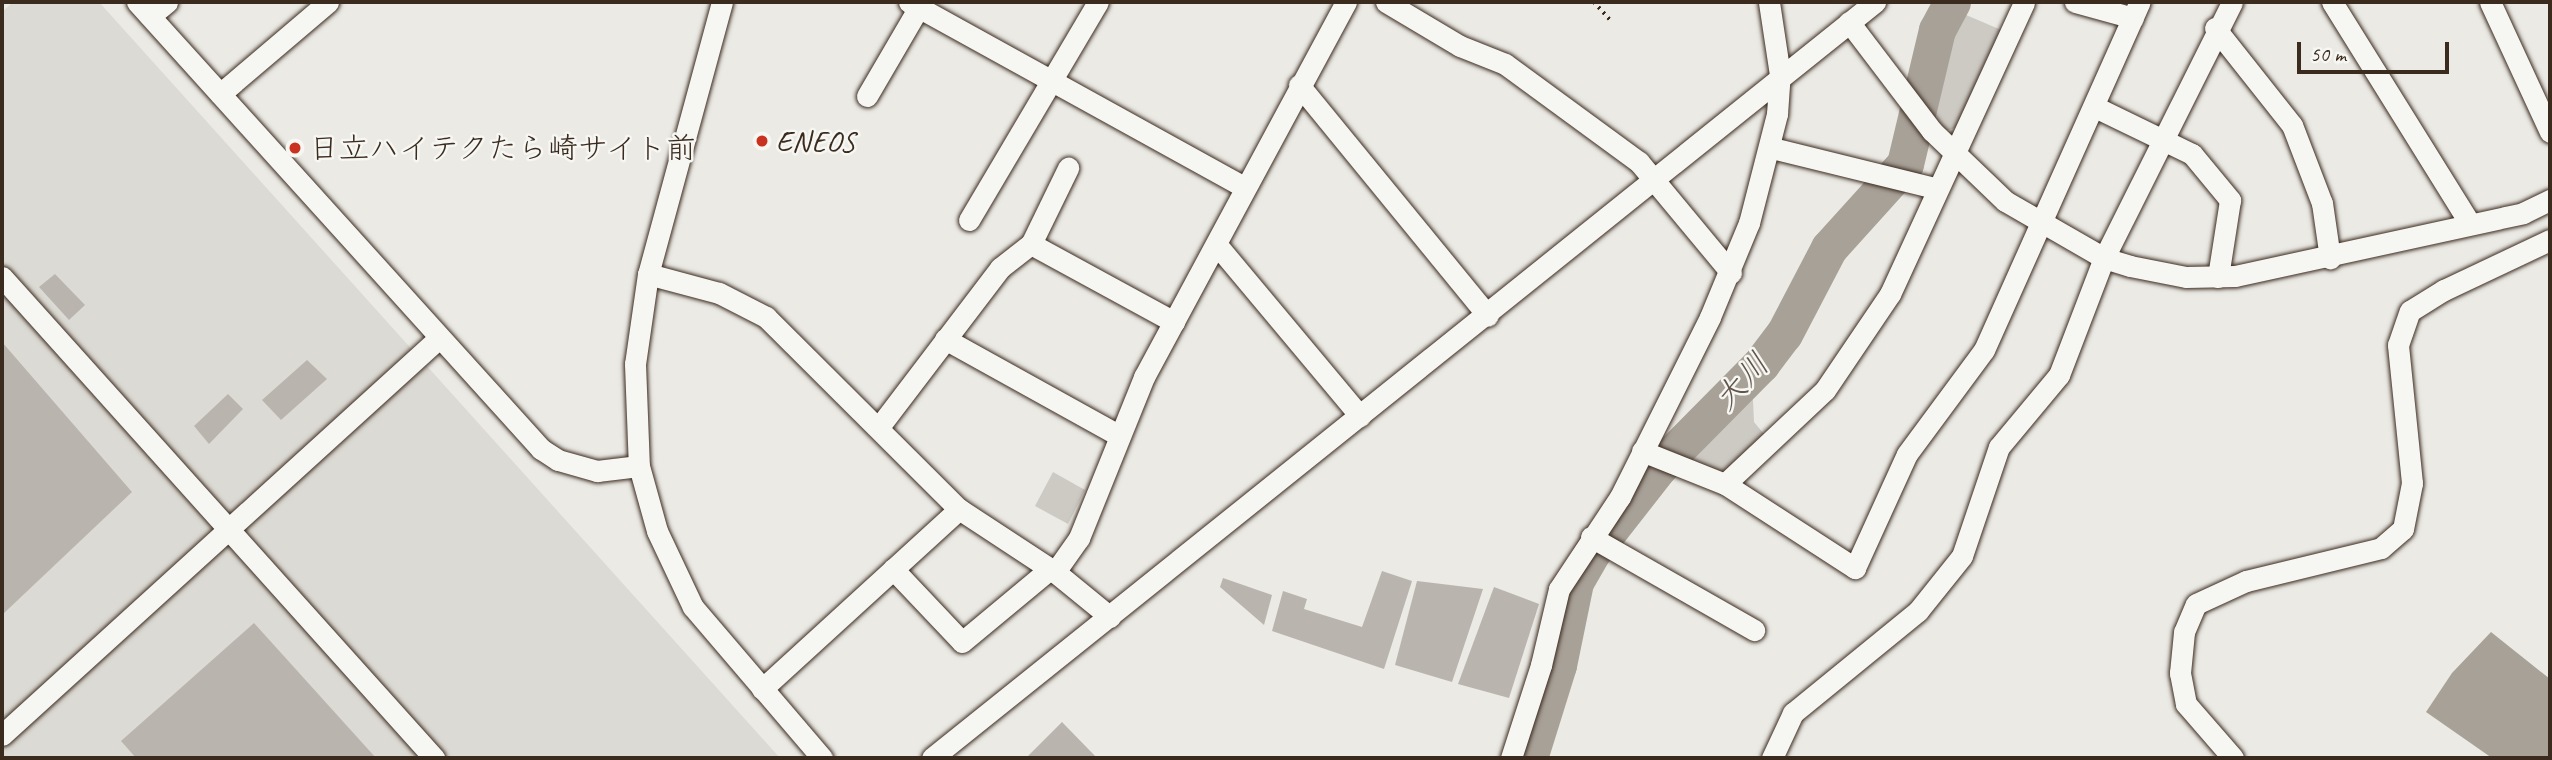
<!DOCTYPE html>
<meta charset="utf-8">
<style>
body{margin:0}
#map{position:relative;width:2552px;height:760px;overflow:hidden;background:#ebeae5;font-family:Caveat,"Klee One",sans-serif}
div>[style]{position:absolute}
.built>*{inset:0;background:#dcdad4}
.green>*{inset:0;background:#cdcac4}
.water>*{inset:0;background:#a8a198}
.river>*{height:37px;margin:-18.5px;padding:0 18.5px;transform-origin:18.5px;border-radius:18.5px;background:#a8a198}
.building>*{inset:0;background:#bab4ae}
.path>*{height:3.5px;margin-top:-1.75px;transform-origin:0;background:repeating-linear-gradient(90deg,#3b2a1e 0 2px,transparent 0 7px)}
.roads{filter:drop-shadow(0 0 2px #3b2a1e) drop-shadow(0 0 2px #3b2a1e)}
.minor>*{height:21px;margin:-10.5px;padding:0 10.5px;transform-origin:10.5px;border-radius:10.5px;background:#f6f6f2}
.dots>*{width:19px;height:19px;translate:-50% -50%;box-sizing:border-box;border:4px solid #f6f6f2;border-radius:50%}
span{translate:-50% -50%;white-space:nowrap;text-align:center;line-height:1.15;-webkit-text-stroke:5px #f6f6f2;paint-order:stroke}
.poi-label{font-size:30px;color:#3b2a1e}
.left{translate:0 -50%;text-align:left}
.water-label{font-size:32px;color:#615449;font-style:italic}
.frame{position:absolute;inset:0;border:4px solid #3b2a1e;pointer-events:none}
.scale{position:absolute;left:2297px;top:42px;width:152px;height:32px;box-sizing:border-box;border:4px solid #3b2a1e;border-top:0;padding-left:9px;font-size:21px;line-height:24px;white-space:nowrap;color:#3b2a1e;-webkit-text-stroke:5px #f6f6f2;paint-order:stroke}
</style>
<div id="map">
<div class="built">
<div style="clip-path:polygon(13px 2px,99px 2px,780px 758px,2px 758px,2px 12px)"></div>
</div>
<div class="green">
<div style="clip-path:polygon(1952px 9px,2006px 32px,1962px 126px,1945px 131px,1923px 107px,1940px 31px)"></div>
<div style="clip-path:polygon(1752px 379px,1754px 422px,1768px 439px,1725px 480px,1673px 458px)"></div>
<div style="clip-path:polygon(1053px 472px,1085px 490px,1068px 524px,1035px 506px)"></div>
</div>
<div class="water">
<div style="clip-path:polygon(2491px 632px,2550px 679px,2550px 758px,2492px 758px,2426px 712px,2452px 673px)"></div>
</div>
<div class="river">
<div style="left:1529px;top:758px;width:97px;rotate:-72.7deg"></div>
<div style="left:1558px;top:665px;width:85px;rotate:-78.4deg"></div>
<div style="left:1575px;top:582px;width:36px;rotate:-60deg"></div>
<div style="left:1593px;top:551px;width:105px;rotate:-51.9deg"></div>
<div style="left:1658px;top:468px;width:146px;rotate:-45.3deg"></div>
<div style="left:1761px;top:364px;width:38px;rotate:-53deg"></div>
<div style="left:1784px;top:334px;width:97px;rotate:-62.4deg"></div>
<div style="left:1829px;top:248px;width:113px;rotate:-47.9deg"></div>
<div style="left:1905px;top:164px;width:138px;rotate:-76.6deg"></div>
<div style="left:1937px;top:30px;width:32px;rotate:-62deg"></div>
</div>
<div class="building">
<div style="clip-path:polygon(55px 274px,85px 305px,69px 320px,39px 287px)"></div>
<div style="clip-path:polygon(2px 342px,132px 492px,2px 615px)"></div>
<div style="clip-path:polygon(307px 360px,327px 379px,281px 420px,262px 400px)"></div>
<div style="clip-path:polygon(228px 394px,243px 409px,209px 444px,194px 426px)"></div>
<div style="clip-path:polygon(1382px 571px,1412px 581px,1384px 669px,1272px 631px,1283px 591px,1307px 599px,1304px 609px,1362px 627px)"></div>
<div style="clip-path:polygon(1223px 578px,1272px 595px,1264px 625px,1220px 587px)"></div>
<div style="clip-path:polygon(1417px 581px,1483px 589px,1452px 682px,1395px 665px)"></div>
<div style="clip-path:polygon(1494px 587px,1539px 604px,1509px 698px,1458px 684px)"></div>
<div style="clip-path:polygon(254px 623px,376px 758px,136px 758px,121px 741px)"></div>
<div style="clip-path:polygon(1062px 722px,1097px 758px,1026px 758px)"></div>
</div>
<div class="path">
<div style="left:1594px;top:2px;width:27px;rotate:48deg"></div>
</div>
<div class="roads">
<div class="minor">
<div style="left:137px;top:2px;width:603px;rotate:47.89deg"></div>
<div style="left:541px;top:449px;width:20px;rotate:33deg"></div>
<div style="left:558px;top:460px;width:41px;rotate:15.8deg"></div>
<div style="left:597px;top:471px;width:42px;rotate:-6.8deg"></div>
<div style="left:722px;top:2px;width:282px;rotate:105.2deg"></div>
<div style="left:648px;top:274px;width:91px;rotate:98.2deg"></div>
<div style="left:635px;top:364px;width:102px;rotate:87.8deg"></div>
<div style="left:639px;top:466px;width:67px;rotate:74.5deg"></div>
<div style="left:657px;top:531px;width:84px;rotate:64.7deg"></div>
<div style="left:693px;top:607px;width:199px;rotate:49.5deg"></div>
<div style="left:909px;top:2px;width:383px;rotate:28.9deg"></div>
<div style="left:1386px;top:2px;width:86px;rotate:30.7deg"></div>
<div style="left:1460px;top:46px;width:48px;rotate:21.8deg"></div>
<div style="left:1505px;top:64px;width:166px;rotate:36.2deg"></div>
<div style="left:1639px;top:162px;width:144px;rotate:50.3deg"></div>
<div style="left:2075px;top:2px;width:60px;rotate:15.4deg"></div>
<div style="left:2332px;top:2px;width:261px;rotate:58.1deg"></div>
<div style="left:2490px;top:2px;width:143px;rotate:65.2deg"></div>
<div style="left:150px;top:16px;width:22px;rotate:-39deg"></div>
<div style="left:1849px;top:22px;width:137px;rotate:52.7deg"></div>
<div style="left:1932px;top:131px;width:101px;rotate:43.8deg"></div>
<div style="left:2005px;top:201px;width:114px;rotate:29.9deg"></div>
<div style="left:2104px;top:258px;width:27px;rotate:17deg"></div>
<div style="left:2130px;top:266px;width:57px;rotate:11.1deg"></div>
<div style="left:2186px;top:277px;width:49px;rotate:-1.2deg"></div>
<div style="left:2235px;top:276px;width:295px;rotate:-12.3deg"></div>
<div style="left:2523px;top:213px;width:30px;rotate:-26deg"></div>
<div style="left:2215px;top:28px;width:124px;rotate:51.6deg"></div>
<div style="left:2292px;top:125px;width:84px;rotate:69deg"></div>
<div style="left:2322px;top:203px;width:56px;rotate:81.7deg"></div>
<div style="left:1299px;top:85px;width:298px;rotate:50.7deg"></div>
<div style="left:220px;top:94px;width:142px;rotate:-40.4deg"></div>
<div style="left:867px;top:96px;width:103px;rotate:-59.7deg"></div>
<div style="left:2095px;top:107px;width:108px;rotate:25.9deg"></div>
<div style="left:2192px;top:154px;width:60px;rotate:50.4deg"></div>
<div style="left:2230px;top:200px;width:78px;rotate:98.9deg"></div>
<div style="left:1772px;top:148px;width:168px;rotate:13.8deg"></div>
<div style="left:969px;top:220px;width:253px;rotate:-59.4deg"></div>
<div style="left:1031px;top:244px;width:85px;rotate:-64deg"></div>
<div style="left:1217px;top:245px;width:223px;rotate:50.1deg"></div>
<div style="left:648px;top:274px;width:73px;rotate:15deg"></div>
<div style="left:719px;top:293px;width:53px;rotate:27.1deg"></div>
<div style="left:766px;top:317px;width:272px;rotate:44.9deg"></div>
<div style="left:959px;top:509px;width:115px;rotate:33.3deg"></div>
<div style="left:1055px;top:572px;width:71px;rotate:39.3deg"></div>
<div style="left:2px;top:277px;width:647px;rotate:48.07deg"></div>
<div style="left:945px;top:339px;width:198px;rotate:29deg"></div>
<div style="left:879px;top:427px;width:200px;rotate:-52.7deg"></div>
<div style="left:1000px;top:268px;width:39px;rotate:-38deg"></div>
<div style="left:1031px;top:244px;width:163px;rotate:28.6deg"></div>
<div style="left:1642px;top:451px;width:89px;rotate:21.7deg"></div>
<div style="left:1725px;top:484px;width:137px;rotate:-43.2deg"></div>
<div style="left:1825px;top:390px;width:116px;rotate:-55.9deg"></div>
<div style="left:1890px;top:294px;width:321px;rotate:-65.3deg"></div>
<div style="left:1725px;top:484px;width:155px;rotate:32.9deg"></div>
<div style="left:1855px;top:568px;width:125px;rotate:-65.5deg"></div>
<div style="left:1907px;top:454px;width:129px;rotate:-53.5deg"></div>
<div style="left:1984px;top:350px;width:381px;rotate:-65.9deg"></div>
<div style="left:1591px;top:537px;width:188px;rotate:29.7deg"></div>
<div style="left:893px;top:569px;width:100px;rotate:46.6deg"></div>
<div style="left:962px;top:642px;width:114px;rotate:-39.7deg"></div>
<div style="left:1055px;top:572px;width:42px;rotate:-54.8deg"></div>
<div style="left:1079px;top:538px;width:174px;rotate:-68deg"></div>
<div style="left:1144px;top:377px;width:426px;rotate:-61.7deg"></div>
<div style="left:762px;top:689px;width:267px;rotate:-42.4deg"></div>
<div style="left:2px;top:735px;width:590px;rotate:-42.25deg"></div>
<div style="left:932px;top:758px;width:1209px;rotate:-38.72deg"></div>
<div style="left:1511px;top:758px;width:98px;rotate:-72.1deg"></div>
<div style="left:1541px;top:665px;width:78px;rotate:-76.7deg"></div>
<div style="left:1559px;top:589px;width:110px;rotate:-56.5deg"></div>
<div style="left:1620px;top:497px;width:201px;rotate:-63.4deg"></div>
<div style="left:1710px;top:317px;width:102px;rotate:-67.5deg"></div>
<div style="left:1749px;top:223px;width:113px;rotate:-75.6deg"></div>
<div style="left:1777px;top:114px;width:39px;rotate:-86deg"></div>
<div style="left:1780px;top:75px;width:74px;rotate:-98.6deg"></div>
<div style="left:1772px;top:758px;width:50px;rotate:-65deg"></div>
<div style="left:1793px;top:713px;width:161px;rotate:-39.2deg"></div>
<div style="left:1918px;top:611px;width:70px;rotate:-51.3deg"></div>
<div style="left:1962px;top:556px;width:115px;rotate:-71.3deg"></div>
<div style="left:1999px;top:447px;width:94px;rotate:-50.2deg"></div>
<div style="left:2059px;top:375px;width:125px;rotate:-69deg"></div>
<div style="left:2104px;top:258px;width:286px;rotate:-63.4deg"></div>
<div style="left:2233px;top:758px;width:72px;rotate:-131deg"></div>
<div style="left:2186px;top:704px;width:32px;rotate:-101deg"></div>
<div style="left:2180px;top:673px;width:41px;rotate:-84.4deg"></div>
<div style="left:2184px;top:632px;width:30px;rotate:-67deg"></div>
<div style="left:2196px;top:604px;width:55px;rotate:-24.7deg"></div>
<div style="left:2246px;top:581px;width:139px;rotate:-13.7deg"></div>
<div style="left:2381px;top:548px;width:29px;rotate:-41deg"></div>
<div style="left:2403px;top:529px;width:47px;rotate:-78.9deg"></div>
<div style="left:2412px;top:483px;width:139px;rotate:-95.8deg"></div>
<div style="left:2398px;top:345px;width:36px;rotate:-71deg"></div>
<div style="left:2410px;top:311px;width:40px;rotate:-32deg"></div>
<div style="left:2444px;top:290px;width:117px;rotate:-25.3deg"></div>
</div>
</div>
<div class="dots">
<div style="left:762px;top:141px;background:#c8321e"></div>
<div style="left:295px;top:148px;background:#c8321e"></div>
</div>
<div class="poi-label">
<span class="left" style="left:776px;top:141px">ENEOS</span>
<span class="left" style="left:309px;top:148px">日立ハイテクたら崎サイト前</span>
</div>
<div class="water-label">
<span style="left:1742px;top:382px;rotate:-47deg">大川</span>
</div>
<div class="frame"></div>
<div class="scale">50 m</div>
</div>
